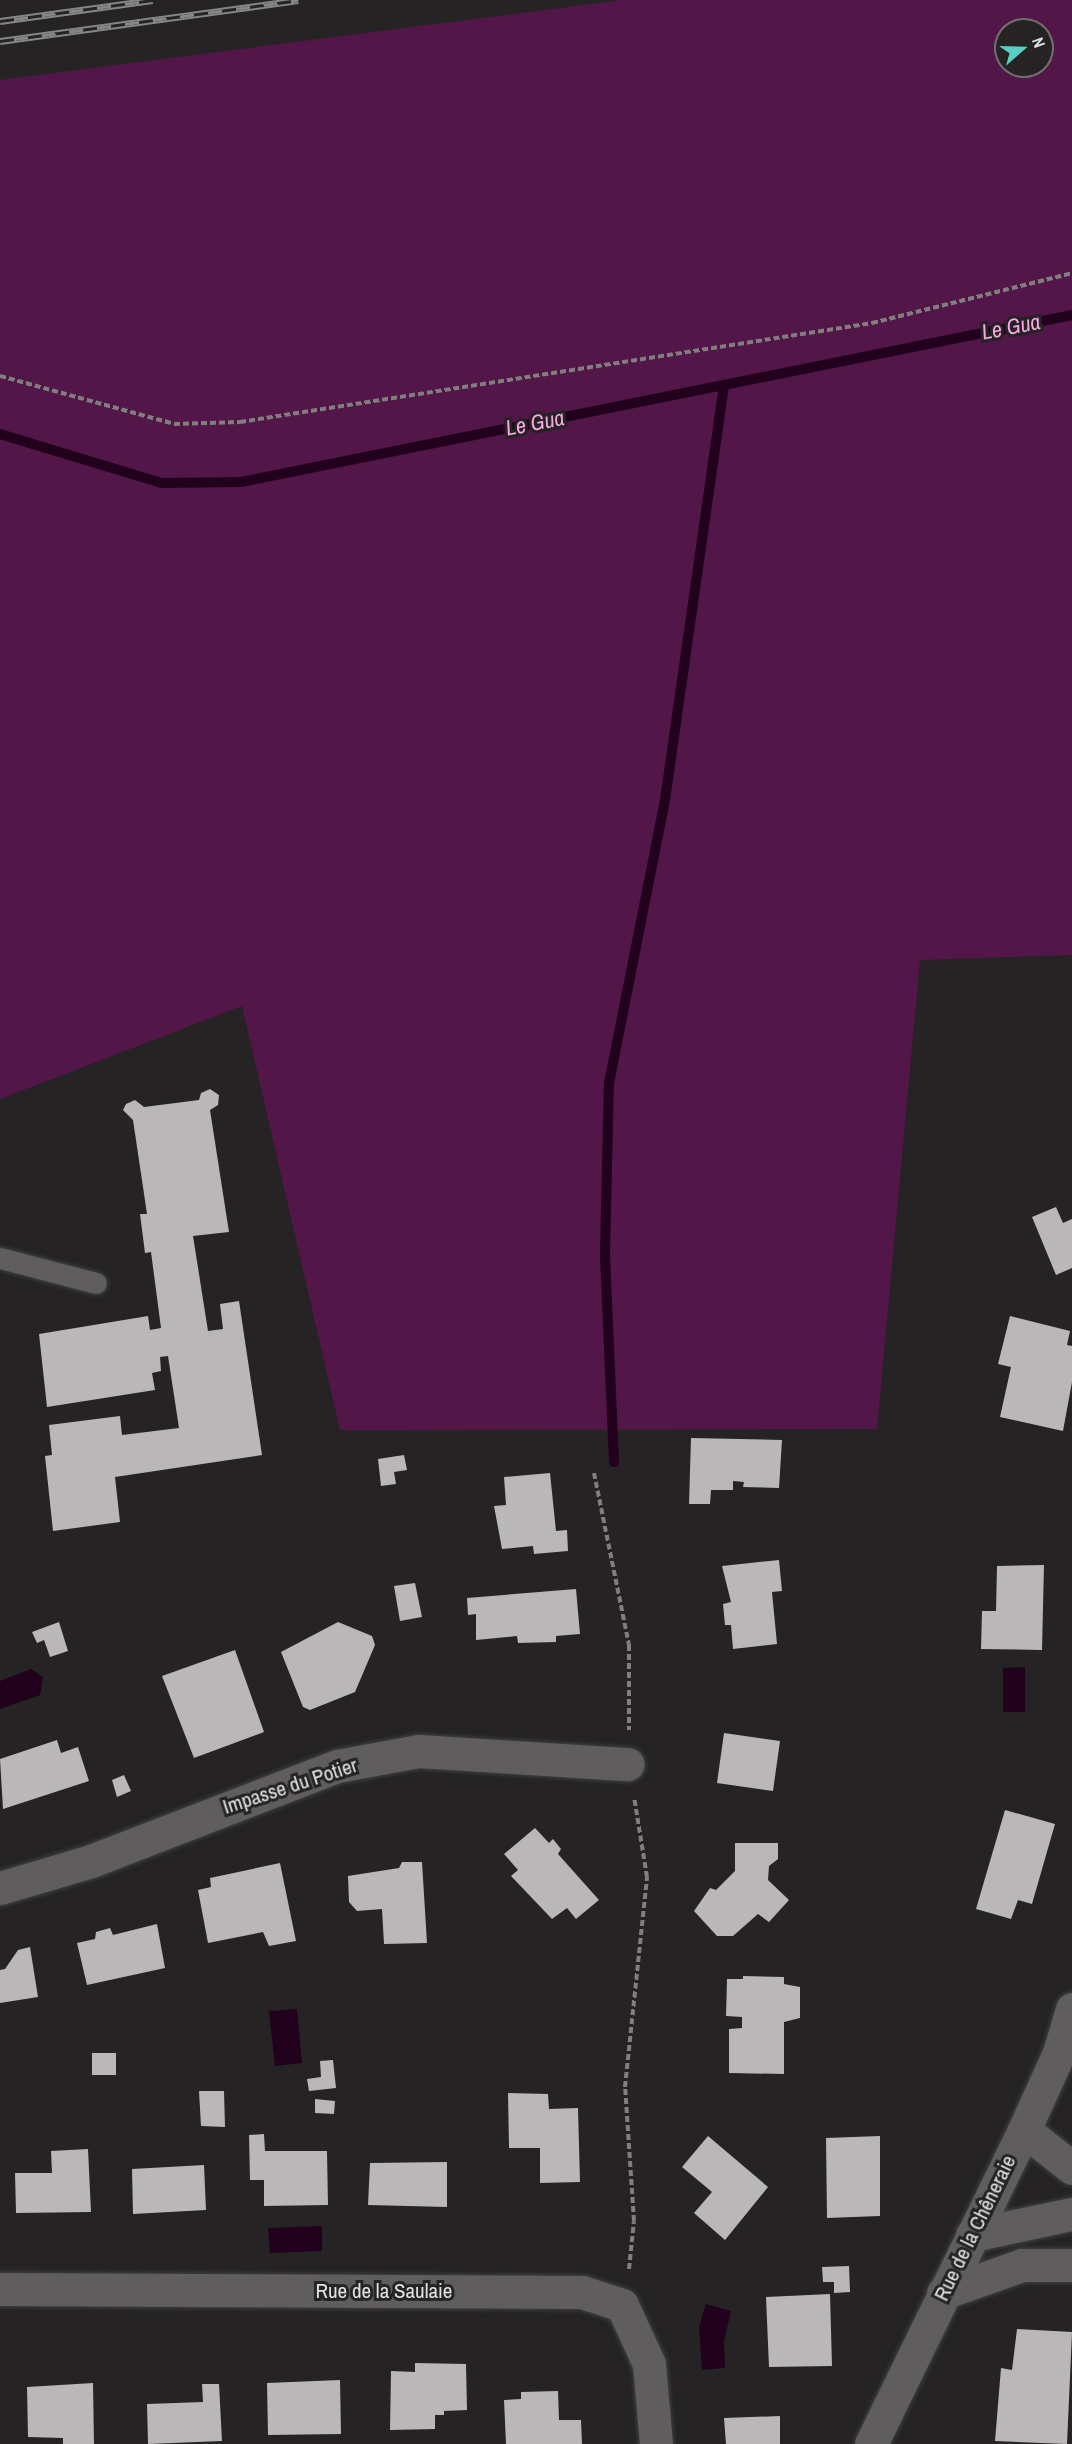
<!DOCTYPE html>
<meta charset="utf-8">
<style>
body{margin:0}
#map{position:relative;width:1072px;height:2444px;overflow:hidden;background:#252324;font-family:"Archivo Narrow",sans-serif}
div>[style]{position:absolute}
.green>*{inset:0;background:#521748}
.water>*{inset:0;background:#22011d}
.stream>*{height:10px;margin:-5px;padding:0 5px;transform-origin:5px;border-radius:5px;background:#22011d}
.building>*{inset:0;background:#bab7b9}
.path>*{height:4px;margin-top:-2px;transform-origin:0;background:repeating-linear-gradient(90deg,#807e7f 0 6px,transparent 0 9px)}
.roads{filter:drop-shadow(0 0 2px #413f40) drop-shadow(0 0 2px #413f40)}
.lane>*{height:21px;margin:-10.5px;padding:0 10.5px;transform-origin:10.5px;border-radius:10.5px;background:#605d5f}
.street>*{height:33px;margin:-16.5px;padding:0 16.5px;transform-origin:16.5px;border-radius:16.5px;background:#605d5f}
.rail>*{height:7px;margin-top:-3.5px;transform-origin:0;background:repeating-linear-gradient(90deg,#252324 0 14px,#878687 0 28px);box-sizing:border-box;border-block:2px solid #878687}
span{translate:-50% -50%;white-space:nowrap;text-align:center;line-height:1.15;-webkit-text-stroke:6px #252324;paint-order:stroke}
.street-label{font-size:21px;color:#e3e2e3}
.water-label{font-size:22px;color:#f7a7e5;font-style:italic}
.north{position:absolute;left:994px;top:18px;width:60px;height:60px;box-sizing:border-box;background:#252324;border:2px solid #716f70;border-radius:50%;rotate:70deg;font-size:16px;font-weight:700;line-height:24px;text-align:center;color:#e3e2e3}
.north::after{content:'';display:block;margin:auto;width:21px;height:27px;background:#57cec1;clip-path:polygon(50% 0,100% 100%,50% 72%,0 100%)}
</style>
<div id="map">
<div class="green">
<div style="clip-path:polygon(evenodd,622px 0,1072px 0,1072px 955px,920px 960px,877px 1429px,340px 1430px,242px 1006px,0 1099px,0 80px,622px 0,1006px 30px,1042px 30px,1042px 66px,1006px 66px,1006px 30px)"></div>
</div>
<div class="water">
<div style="clip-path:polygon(1025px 1667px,1025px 1712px,1003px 1712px,1003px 1668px)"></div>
<div style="clip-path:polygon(31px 1669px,43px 1677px,40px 1695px,0 1709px,0 1681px)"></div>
<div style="clip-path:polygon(297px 2009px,302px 2063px,275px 2066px,269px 2011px)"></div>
<div style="clip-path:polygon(322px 2226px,322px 2251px,270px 2253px,268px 2228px)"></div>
<div style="clip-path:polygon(706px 2304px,731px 2311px,724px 2341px,725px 2368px,702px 2370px,699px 2327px)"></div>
</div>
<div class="stream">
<div style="left:0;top:434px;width:168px;rotate:16.9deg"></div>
<div style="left:161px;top:483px;width:80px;rotate:-0.7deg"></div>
<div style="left:241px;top:482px;width:848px;rotate:-11.36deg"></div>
<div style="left:614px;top:1462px;width:208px;rotate:-92.5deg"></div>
<div style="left:605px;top:1254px;width:171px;rotate:-88.7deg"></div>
<div style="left:609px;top:1083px;width:288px;rotate:-78.8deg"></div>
<div style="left:665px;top:800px;width:419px;rotate:-81.9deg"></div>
</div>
<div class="building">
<div style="clip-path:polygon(210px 1089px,219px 1095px,218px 1105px,210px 1110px,229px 1232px,193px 1236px,208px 1331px,223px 1329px,220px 1304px,239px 1301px,262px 1455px,115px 1477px,120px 1522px,53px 1531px,45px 1456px,52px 1455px,49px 1425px,120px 1416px,122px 1435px,179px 1428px,168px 1356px,160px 1357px,161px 1371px,152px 1373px,155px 1390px,47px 1407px,39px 1334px,148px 1316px,150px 1330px,161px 1328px,151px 1252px,145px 1253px,140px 1214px,147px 1214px,133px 1120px,123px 1110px,126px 1104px,135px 1100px,144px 1107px,199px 1100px,201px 1093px)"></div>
<div style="clip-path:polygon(1056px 1207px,1063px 1223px,1072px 1219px,1072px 1268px,1056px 1275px,1032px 1217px)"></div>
<div style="clip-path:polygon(1010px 1316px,1070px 1331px,1067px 1345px,1072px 1346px,1072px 1382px,1063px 1431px,1000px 1417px,1011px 1367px,998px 1364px)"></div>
<div style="clip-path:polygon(691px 1438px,782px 1440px,779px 1488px,743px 1487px,744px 1482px,733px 1481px,733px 1490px,711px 1490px,710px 1504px,689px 1504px)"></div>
<div style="clip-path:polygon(404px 1455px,407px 1470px,394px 1472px,396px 1484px,381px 1486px,378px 1459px)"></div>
<div style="clip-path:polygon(550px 1473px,556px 1531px,567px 1530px,568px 1551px,534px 1554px,533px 1546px,502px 1549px,494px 1506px,506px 1505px,504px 1477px)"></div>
<div style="clip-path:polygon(779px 1560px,782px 1591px,772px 1592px,777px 1644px,733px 1649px,731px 1625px,725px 1625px,723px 1604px,731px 1602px,722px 1566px)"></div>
<div style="clip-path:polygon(1044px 1565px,1042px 1650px,981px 1649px,982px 1611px,996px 1611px,997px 1566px)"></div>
<div style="clip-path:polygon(415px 1583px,422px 1617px,400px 1621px,394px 1586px)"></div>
<div style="clip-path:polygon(576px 1589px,580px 1634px,556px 1636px,556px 1642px,518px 1643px,517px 1636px,476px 1640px,476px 1614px,468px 1615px,467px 1598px)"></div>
<div style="clip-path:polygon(59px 1622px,68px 1651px,50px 1657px,44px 1640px,37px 1643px,32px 1632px)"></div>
<div style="clip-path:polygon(338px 1622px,372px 1636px,375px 1645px,355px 1692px,310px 1710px,303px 1707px,281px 1652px)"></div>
<div style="clip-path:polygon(235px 1650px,264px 1732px,194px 1758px,162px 1676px)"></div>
<div style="clip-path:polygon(724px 1733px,780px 1741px,773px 1791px,717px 1783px)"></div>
<div style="clip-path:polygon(57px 1740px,61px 1753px,78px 1747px,89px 1781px,3px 1809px,0 1759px)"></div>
<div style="clip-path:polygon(124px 1775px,131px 1791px,117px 1797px,112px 1780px)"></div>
<div style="clip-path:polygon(1005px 1810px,1055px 1824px,1032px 1904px,1018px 1900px,1011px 1919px,976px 1909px)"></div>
<div style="clip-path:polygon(535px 1828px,549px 1843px,553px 1839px,561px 1849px,558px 1854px,599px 1900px,576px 1919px,567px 1908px,552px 1919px,511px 1876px,518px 1870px,504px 1854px)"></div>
<div style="clip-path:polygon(735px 1843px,778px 1843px,778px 1859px,769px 1866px,768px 1880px,789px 1900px,769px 1922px,758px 1914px,733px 1936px,717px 1936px,694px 1911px,710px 1888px,716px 1890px,735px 1871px)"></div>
<div style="clip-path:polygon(402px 1862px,422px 1862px,427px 1943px,384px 1944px,382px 1909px,357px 1911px,349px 1902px,348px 1876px,399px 1868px)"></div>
<div style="clip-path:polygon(280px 1863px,296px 1941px,269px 1946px,263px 1932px,208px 1943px,198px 1890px,211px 1887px,210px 1878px)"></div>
<div style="clip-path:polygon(157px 1924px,165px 1968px,87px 1985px,77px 1943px,95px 1939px,96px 1932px,110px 1928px,113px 1935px)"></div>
<div style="clip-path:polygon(30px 1947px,38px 1997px,0 2003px,0 1970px,5px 1969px,18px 1950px)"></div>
<div style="clip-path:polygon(743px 1976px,784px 1977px,784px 1984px,800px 1987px,800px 2018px,784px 2022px,784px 2074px,729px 2073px,729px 2029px,742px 2028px,742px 2017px,726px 2016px,727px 1979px,743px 1979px)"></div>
<div style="clip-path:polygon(92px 2053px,116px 2053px,116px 2075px,92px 2075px)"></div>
<div style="clip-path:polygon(333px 2060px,336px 2088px,309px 2091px,307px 2079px,321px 2077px,320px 2061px)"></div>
<div style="clip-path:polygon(199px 2091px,224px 2091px,225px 2127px,201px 2126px)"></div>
<div style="clip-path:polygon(508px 2093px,548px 2094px,549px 2109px,578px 2108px,580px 2182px,540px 2183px,540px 2148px,509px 2148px)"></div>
<div style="clip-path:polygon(315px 2099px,335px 2101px,334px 2114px,315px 2113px)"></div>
<div style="clip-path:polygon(264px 2134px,265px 2151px,327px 2151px,328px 2205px,264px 2206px,264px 2180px,250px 2180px,249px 2135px)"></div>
<div style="clip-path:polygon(708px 2136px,768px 2187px,725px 2240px,694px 2213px,712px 2192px,682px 2167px)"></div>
<div style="clip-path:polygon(880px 2136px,880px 2216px,827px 2218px,826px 2138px)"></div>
<div style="clip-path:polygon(88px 2149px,91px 2212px,16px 2213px,15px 2173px,52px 2173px,51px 2151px)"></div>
<div style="clip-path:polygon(447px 2162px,447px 2207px,368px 2205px,370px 2163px)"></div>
<div style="clip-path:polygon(204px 2165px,206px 2210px,133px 2214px,132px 2169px)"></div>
<div style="clip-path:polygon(849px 2266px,850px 2292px,834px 2293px,834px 2282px,823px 2282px,822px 2267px)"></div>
<div style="clip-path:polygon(830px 2294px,832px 2366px,769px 2367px,766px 2297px)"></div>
<div style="clip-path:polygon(1017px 2329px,1072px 2332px,1067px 2444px,995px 2441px,1001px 2368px,1012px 2370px)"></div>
<div style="clip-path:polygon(415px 2363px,466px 2364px,467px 2410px,444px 2411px,444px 2415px,435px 2415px,435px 2429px,390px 2430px,391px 2371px,415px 2372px)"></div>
<div style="clip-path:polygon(340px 2380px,341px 2434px,268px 2435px,267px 2383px)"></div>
<div style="clip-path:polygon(93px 2383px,94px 2444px,63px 2444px,63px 2438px,28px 2437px,27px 2387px)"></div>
<div style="clip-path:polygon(202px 2384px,219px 2384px,222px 2441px,148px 2444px,147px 2404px,203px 2402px)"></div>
<div style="clip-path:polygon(558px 2391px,559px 2420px,581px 2420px,582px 2444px,506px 2444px,504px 2400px,521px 2399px,521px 2392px)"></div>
<div style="clip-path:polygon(780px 2416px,780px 2444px,726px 2444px,724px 2418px)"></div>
</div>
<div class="path">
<div style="left:0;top:376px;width:180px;rotate:15.4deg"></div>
<div style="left:174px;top:424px;width:66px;rotate:-1.7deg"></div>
<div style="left:240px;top:422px;width:640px;rotate:-8.9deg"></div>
<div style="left:872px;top:323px;width:206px;rotate:-14deg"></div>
<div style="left:594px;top:1473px;width:176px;rotate:78.5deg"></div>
<div style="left:629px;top:1645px;width:85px;rotate:90deg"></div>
<div style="left:629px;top:2269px;width:48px;rotate:-84.1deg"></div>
<div style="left:634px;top:2221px;width:134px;rotate:-93.8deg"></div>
<div style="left:625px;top:2087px;width:211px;rotate:-84deg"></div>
<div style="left:647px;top:1877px;width:81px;rotate:-99.2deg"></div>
</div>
<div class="roads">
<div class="lane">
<div style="left:0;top:1258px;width:99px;rotate:14.6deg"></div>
</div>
<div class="street">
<div style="left:0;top:1888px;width:95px;rotate:-16.5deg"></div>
<div style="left:91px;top:1861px;width:264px;rotate:-21.1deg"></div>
<div style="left:337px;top:1766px;width:83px;rotate:-10.4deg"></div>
<div style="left:419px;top:1751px;width:209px;rotate:3.6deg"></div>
<div style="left:1024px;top:2130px;width:61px;rotate:38.4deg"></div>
<div style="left:972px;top:2235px;width:102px;rotate:-11.9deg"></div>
<div style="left:0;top:2289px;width:582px;rotate:0.3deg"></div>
<div style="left:582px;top:2292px;width:42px;rotate:18deg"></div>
<div style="left:622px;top:2305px;width:65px;rotate:65.4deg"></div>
<div style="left:649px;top:2364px;width:80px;rotate:85deg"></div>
<div style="left:943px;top:2293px;width:84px;rotate:-19.5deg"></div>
<div style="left:1022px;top:2265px;width:50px"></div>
<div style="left:871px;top:2444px;width:349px;rotate:-64deg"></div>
<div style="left:1024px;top:2130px;width:85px;rotate:-65.6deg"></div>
<div style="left:1059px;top:2053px;width:46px;rotate:-73.5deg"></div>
</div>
</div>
<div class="rail">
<div style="left:0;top:21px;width:154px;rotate:-7.8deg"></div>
<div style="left:0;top:41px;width:301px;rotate:-7.8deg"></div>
</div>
<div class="street-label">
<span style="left:290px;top:1786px;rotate:-18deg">Impasse du Potier</span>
<span style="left:975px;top:2228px;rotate:-64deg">Rue de la Chêneraie</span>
<span style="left:384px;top:2291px">Rue de la Saulaie</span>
</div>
<div class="water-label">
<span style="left:1011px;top:327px;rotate:-11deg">Le Gua</span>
<span style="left:535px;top:423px;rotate:-11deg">Le Gua</span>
</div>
<div class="north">N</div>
</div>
